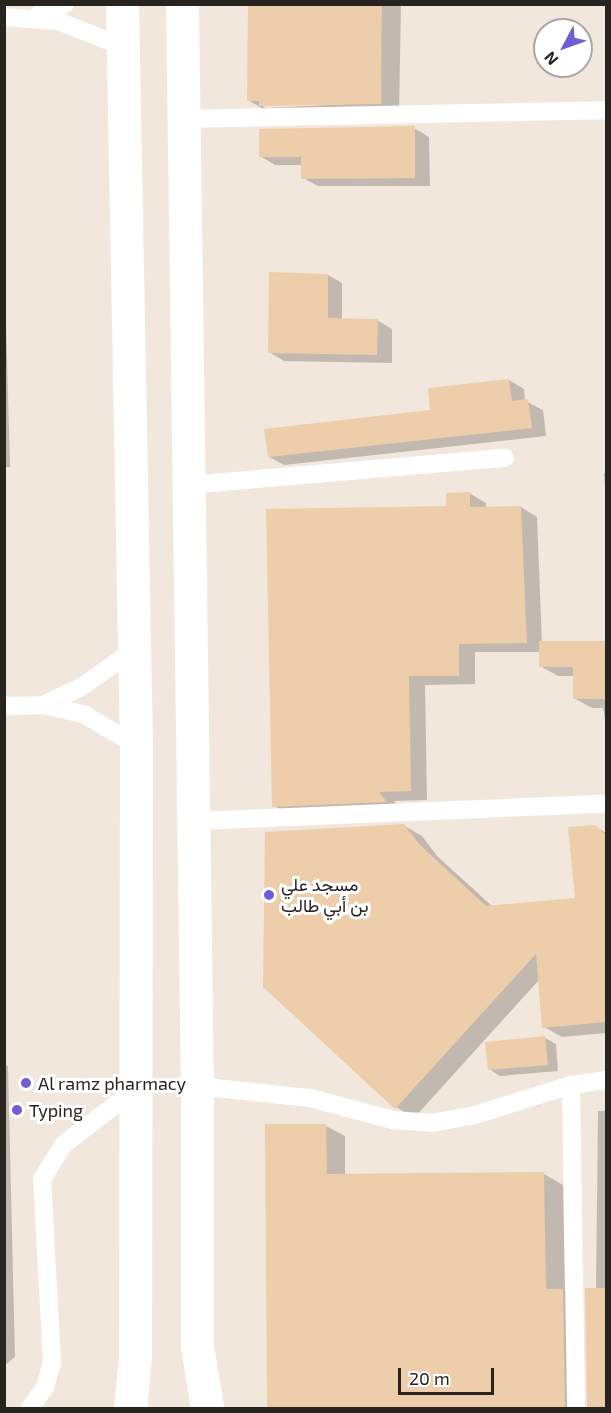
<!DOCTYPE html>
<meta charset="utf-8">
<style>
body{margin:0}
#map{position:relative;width:611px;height:1413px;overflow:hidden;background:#f2e7dd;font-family:"Exo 2",Vazirmatn,sans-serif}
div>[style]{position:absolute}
.shadow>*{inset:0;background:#0003}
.building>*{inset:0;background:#edcdaa}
.service>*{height:18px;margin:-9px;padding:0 9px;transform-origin:9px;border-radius:9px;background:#fff}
.secondary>*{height:33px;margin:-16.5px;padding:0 16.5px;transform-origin:16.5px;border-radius:16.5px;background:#fff}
.dots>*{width:16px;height:16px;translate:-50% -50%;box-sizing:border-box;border:3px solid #fff;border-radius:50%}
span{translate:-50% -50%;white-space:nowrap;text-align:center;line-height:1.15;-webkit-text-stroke:6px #fff;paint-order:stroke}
.poi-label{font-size:18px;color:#282420}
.left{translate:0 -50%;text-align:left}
.frame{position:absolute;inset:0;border:6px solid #282420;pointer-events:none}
.north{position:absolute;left:533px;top:18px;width:60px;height:60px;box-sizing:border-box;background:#fff;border:2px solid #a9a7a6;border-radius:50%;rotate:229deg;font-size:16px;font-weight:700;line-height:24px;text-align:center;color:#282420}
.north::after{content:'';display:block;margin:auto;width:21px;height:27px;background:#725dd7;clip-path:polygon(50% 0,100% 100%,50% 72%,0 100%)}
.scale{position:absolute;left:398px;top:1368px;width:96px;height:27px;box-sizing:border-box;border:3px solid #282420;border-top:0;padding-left:8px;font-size:18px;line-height:21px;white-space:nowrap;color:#282420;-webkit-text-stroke:4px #fff;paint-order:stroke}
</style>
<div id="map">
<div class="shadow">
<div style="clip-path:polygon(evenodd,249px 4px,401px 4px,399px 113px,267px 111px,248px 100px,249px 4px,389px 102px,266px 108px,261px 105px,389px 102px)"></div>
<div style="clip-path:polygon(414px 128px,429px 137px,430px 186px,318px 186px,303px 178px,303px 165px,275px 165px,260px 156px)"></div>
<div style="clip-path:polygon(4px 246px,10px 467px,4px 467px)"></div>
<div style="clip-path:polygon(328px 275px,342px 283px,342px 320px,377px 320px,392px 329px,392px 363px,284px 361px,269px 352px)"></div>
<div style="clip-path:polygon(509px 380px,524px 389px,525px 401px,543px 410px,546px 436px,284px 465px,269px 457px,432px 412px)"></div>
<div style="clip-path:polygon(604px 473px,606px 473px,606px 502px,606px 501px)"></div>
<div style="clip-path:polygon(469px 493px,486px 503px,486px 508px,521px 507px,537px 517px,542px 643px,606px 642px,606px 724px,603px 708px,592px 708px,574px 698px,574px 676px,558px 676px,540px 666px,540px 652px,475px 652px,475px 684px,425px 685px,427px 800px,394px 801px,401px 810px,290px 815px,274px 806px,447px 507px)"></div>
<div style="clip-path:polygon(403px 825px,422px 836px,437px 856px,492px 906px,576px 899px,595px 826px,606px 833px,606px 1033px,562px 1037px,544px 1027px,539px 980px,414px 1118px,396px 1107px)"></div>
<div style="clip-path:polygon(545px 1038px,556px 1044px,558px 1071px,500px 1076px,489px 1069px)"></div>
<div style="clip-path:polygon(4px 1064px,8px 1066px,15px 1357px,4px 1366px)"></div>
<div style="clip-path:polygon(598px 1111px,606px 1111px,606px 1408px,589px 1408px,587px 1290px,596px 1290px)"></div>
<div style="clip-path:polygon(267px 1126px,326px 1126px,345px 1136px,345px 1175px,544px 1174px,563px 1185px,565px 1291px,582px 1301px,583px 1408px,268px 1408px)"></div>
</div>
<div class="building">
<div style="clip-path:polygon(248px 4px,382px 4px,381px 104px,259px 106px,259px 101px,247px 101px)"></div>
<div style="clip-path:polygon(415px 126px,415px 178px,301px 179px,301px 157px,259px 157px,259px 129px)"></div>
<div style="clip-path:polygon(269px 272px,328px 274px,328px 318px,378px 319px,377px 355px,268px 353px)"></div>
<div style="clip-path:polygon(509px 379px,512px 401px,528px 399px,532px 428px,268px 457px,264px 429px,430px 410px,428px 388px)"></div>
<div style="clip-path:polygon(470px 492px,470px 507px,521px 506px,527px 643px,459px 644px,459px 676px,409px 676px,411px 791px,379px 792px,387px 802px,272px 807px,266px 509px,446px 506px,446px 493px)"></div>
<div style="clip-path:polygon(539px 641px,606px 641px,606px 699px,573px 699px,573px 667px,539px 667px)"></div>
<div style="clip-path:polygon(404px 824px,419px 844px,486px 906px,575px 898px,568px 827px,595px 825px,606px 835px,606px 1022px,542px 1028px,536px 954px,395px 1109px,263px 987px,265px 832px)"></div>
<div style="clip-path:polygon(545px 1036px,548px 1065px,488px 1070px,485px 1042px)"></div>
<div style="clip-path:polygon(265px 1124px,326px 1124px,327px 1174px,544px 1172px,546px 1289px,563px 1289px,565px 1408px,267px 1408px)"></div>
<div style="clip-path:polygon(585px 1288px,606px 1288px,606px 1408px,587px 1408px)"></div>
</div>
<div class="service">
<div style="left:36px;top:16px;width:31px;rotate:-22deg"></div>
<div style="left:4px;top:17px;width:54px;rotate:4.2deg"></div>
<div style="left:58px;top:21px;width:71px;rotate:21.5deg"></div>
<div style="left:184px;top:119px;width:422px;rotate:-1.2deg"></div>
<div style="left:188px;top:485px;width:318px;rotate:-4.9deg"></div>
<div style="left:45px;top:704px;width:38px;rotate:-25deg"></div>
<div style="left:80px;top:688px;width:67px;rotate:-35.3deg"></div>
<div style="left:4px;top:706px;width:39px;rotate:-1deg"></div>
<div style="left:43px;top:705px;width:41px;rotate:12.7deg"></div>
<div style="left:83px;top:714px;width:61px;rotate:30.3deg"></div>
<div style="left:194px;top:821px;width:412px;rotate:-2.4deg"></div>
<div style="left:571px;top:1085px;width:323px;rotate:89.1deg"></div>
<div style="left:197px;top:1086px;width:114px;rotate:6.1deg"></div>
<div style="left:310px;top:1098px;width:86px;rotate:14.8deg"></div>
<div style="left:393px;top:1120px;width:39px;rotate:4deg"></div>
<div style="left:432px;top:1123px;width:44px;rotate:-10.5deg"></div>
<div style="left:475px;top:1115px;width:101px;rotate:-17.4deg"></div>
<div style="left:571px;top:1085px;width:35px;rotate:-8deg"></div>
<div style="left:30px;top:1408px;width:26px;rotate:-54deg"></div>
<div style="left:45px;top:1387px;width:26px;rotate:-74deg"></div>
<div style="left:52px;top:1362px;width:183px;rotate:-93.1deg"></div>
<div style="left:42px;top:1179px;width:40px;rotate:-58deg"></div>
<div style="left:63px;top:1145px;width:92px;rotate:-37.5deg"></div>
</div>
<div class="secondary">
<div style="left:122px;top:4px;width:741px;rotate:88.92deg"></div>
<div style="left:136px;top:745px;width:613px;rotate:90.09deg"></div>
<div style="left:135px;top:1358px;width:50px;rotate:95.7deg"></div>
<div style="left:182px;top:4px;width:1082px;rotate:89.21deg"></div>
<div style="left:197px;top:1086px;width:260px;rotate:90deg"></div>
<div style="left:197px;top:1346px;width:63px;rotate:80.8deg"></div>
</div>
<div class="dots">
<div style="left:269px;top:895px;background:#725dd7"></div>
<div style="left:26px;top:1083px;background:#725dd7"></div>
<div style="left:17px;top:1110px;background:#725dd7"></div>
</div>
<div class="poi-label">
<span class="left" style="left:281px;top:895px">مسجد علي<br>بن أبي طالب</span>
<span class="left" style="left:38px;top:1083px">Al ramz pharmacy</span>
<span class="left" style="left:29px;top:1110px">Typing</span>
</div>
<div class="frame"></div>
<div class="north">N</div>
<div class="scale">20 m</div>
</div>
